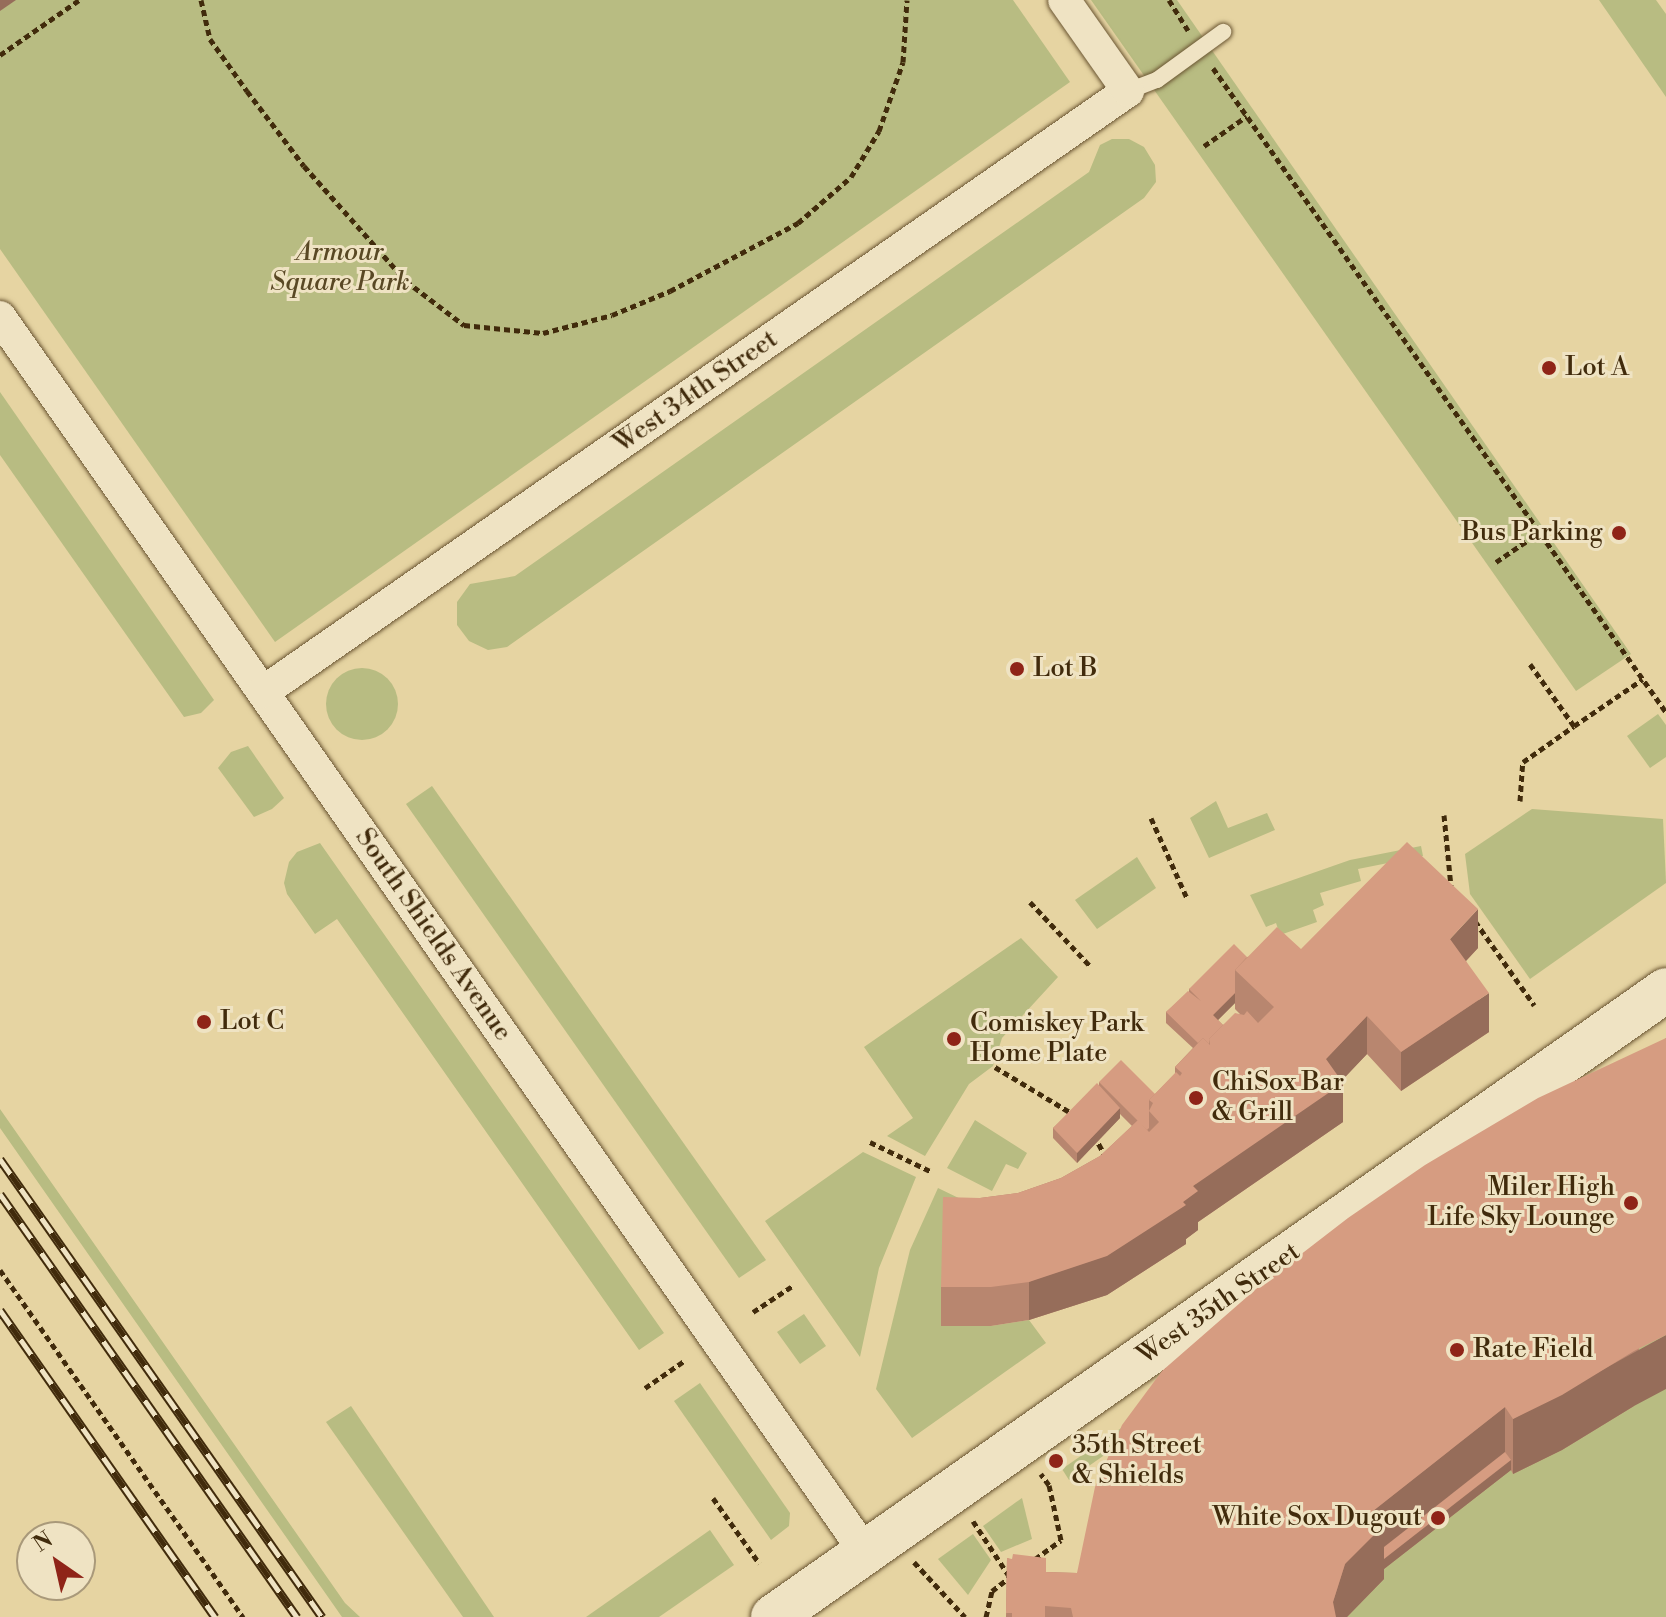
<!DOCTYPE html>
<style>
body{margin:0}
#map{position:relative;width:1666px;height:1617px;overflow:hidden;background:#e6d4a2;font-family:"Libre Bodoni",serif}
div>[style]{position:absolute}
.green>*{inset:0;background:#b8bc82}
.round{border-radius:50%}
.path>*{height:5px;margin-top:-2.5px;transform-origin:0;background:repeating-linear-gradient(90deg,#412b0c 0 6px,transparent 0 10px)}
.roads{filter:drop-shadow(0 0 2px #6a5532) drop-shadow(0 0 2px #6a5532)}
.service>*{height:16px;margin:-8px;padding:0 8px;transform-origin:8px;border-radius:8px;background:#efe3c3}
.minor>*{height:32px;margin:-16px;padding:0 16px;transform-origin:16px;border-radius:16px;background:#efe3c3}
.secondary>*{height:44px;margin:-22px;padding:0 22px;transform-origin:22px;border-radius:22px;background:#efe3c3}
.rail>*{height:9px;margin-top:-4.5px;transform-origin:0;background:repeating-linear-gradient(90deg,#efe3c3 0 18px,#412b0c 0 36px);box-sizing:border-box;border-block:2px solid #412b0c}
.wall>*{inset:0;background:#b8866f}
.shaded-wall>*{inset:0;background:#966d5a}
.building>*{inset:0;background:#d69c81}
.dots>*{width:22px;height:22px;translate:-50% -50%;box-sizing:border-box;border:4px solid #efe3c3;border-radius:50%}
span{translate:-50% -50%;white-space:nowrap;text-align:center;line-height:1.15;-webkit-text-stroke:6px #efe3c3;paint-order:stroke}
.park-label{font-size:26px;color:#594824;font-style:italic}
.poi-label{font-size:26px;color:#412b0c}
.left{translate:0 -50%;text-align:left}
.right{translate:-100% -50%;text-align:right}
.street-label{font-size:26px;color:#412b0c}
.north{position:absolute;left:16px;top:1521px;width:80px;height:80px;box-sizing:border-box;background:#efe3c3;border:2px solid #a9997a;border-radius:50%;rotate:326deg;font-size:22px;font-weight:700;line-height:32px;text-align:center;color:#412b0c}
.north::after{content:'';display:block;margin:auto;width:28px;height:36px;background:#8f2418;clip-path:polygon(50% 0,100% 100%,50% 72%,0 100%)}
</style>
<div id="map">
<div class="green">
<div style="clip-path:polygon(0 0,1013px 0,1070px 82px,275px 642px,0 249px)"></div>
<div style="clip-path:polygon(1091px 0,1177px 0,1631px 654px,1576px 691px)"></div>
<div style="clip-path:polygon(1599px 0,1656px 0,1666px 14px,1666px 97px)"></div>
<div style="clip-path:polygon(1112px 139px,1129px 139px,1144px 147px,1155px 165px,1156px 182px,1144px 198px,507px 647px,488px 650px,469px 641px,457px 625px,457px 602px,470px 584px,515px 576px,1089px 172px,1100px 145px)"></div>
<div style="clip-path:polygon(0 392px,214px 700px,201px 713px,184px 717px,0 455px)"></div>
<div class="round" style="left:326px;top:668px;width:72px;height:72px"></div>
<div style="clip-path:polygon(1658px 714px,1666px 725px,1666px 757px,1650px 768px,1627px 736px)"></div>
<div style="clip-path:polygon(248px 746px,284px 798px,272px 809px,254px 817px,218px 768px,231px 752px)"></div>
<div style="clip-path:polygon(432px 786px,766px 1260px,739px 1278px,406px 804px)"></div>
<div style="clip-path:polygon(1216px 801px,1228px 828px,1267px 813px,1275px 830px,1209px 858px,1190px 818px)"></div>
<div style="clip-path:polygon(1532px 809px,1663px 819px,1666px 883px,1530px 979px,1470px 894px,1465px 854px)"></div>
<div style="clip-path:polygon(320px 843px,664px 1333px,639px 1350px,337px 919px,315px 934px,287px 894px,284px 883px,289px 862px,297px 852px)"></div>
<div style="clip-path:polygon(1421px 846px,1423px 856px,1358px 869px,1361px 881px,1320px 893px,1324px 905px,1313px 910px,1317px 922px,1280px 935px,1276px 923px,1266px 927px,1250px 895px,1350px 860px)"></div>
<div style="clip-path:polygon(1137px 857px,1156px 888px,1097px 929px,1075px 900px)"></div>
<div style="clip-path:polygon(1021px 938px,1058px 977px,1002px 1038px,993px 1066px,969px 1084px,925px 1156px,887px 1136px,913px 1118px,864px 1047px)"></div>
<div style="clip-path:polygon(1666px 1091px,1666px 1617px,1079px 1617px)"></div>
<div style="clip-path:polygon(0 1109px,345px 1603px,360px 1617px,342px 1617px,0 1128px)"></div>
<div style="clip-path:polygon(975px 1120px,1027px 1153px,1018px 1169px,1006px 1164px,992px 1191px,947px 1168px)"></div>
<div style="clip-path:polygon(863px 1152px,916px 1177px,879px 1268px,860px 1357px,765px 1221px)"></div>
<div style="clip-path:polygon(938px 1188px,1006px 1221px,942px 1326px,991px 1326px,1029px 1320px,1046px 1343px,912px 1438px,876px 1389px,910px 1250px)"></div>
<div style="clip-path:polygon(804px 1314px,826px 1346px,800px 1364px,777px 1332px)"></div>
<div style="clip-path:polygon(700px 1383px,790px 1513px,789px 1526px,771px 1540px,674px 1401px)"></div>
<div style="clip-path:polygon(351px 1406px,494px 1617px,463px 1617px,326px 1422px)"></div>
<div style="clip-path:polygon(1140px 1415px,1147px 1425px,1069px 1480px,1062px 1469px)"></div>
<div style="clip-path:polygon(1022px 1498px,1032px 1539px,1001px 1552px,983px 1526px)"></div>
<div style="clip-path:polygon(710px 1530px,734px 1565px,659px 1617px,586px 1617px)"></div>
<div style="clip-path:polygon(973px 1534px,991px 1560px,968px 1595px,938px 1559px)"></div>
</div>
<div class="path">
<div style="left:201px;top:0;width:40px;rotate:77deg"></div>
<div style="left:210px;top:39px;width:64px;rotate:54.6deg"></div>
<div style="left:247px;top:91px;width:94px;rotate:52.8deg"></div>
<div style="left:304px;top:166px;width:154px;rotate:48.4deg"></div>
<div style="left:406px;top:281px;width:73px;rotate:37.2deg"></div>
<div style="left:464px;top:325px;width:79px;rotate:5.8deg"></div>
<div style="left:543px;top:333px;width:71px;rotate:-14.6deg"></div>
<div style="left:612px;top:315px;width:63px;rotate:-22.5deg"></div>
<div style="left:670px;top:291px;width:145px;rotate:-28deg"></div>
<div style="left:798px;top:223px;width:70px;rotate:-41deg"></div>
<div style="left:851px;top:177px;width:54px;rotate:-58.7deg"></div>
<div style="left:879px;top:131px;width:73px;rotate:-70.8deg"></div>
<div style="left:903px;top:62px;width:62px;rotate:-86.3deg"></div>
<div style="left:1169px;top:0;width:36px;rotate:58deg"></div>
<div style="left:0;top:55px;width:96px;rotate:-34.8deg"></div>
<div style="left:1213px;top:68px;width:787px;rotate:54.88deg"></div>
<div style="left:1204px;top:146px;width:52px;rotate:-34.9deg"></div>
<div style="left:1496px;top:562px;width:53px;rotate:-34.3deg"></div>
<div style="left:1530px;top:664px;width:76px;rotate:54.6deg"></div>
<div style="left:1574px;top:726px;width:83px;rotate:-34.3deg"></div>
<div style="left:1520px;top:801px;width:39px;rotate:-86deg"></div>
<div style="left:1523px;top:762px;width:62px;rotate:-35.2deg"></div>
<div style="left:1444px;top:815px;width:71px;rotate:84.4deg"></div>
<div style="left:1151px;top:818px;width:88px;rotate:65.8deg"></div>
<div style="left:1030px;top:902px;width:88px;rotate:46.8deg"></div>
<div style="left:1475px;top:921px;width:103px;rotate:54.9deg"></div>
<div style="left:995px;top:1067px;width:91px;rotate:31.1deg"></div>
<div style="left:1094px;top:1135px;width:26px;rotate:62deg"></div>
<div style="left:870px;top:1142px;width:69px;rotate:25.8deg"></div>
<div style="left:0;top:1270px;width:424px;rotate:55deg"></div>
<div style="left:753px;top:1312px;width:49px;rotate:-33.4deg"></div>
<div style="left:645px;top:1388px;width:47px;rotate:-34.7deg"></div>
<div style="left:713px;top:1498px;width:80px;rotate:54.7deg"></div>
<div style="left:973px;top:1521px;width:66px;rotate:56.8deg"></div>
<div style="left:1035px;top:1559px;width:32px;rotate:-36deg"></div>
<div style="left:1061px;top:1540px;width:56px;rotate:-102.3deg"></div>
<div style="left:1049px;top:1485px;width:14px;rotate:-126deg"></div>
<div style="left:914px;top:1562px;width:75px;rotate:47.2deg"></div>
<div style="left:986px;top:1617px;width:27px;rotate:-77deg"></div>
<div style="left:992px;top:1591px;width:24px;rotate:-38deg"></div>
</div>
<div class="roads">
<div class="service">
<div style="left:1128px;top:91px;width:31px;rotate:-21deg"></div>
<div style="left:1157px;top:80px;width:82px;rotate:-36deg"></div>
</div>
<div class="minor">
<div style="left:0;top:317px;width:1508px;rotate:54.99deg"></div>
<div style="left:263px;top:692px;width:1053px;rotate:-34.79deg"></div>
<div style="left:1128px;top:91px;width:111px;rotate:-125.1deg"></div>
</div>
<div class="secondary">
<div style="left:773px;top:1617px;width:1091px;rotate:-35.07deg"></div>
</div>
</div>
<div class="rail">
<div style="left:0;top:1159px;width:560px;rotate:54.89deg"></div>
<div style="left:0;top:1194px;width:517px;rotate:54.93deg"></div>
<div style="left:0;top:1310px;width:375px;rotate:55deg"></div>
</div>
<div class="wall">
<div style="clip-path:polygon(evenodd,1478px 948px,1466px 961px,1489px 1032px,1401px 1091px,1367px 1054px,1341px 1081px,1343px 1122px,1198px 1222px,1198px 1230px,1186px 1239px,1186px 1244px,1107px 1295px,1029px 1320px,991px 1326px,941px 1326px,941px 1287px,980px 1198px,1018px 1193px,1061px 1178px,1100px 1156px,1132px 1126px,1120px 1114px,1120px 1118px,1077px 1163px,1053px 1138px,1053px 1128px,1099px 1085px,1099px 1082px,1155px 1094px,1175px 1074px,1175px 1067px,1193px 1048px,1166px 1023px,1166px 1012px,1189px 992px,1189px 989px,1247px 957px,1301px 949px,1478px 948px,1235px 1003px,1235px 1009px,1240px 1014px,1223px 1025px,1218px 1020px,1235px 1003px)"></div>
<div style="clip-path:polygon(1666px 1038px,1634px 1406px,1562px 1450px,1513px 1474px,1511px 1470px,1384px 1569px,1384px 1579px,1347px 1617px,1006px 1617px,1007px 1558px,1046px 1572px,1077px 1573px)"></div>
</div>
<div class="shaded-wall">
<div style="clip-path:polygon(0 0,16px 0,0 11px)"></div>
<div style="clip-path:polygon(1478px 909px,1478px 948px,1450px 978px,1450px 939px)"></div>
<div style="clip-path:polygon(1235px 993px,1235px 1003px,1213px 1025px,1213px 1015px)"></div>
<div style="clip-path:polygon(1489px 993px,1489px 1032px,1401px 1091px,1401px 1052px)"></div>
<div style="clip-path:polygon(1367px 1016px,1367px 1054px,1333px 1090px,1343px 1083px,1343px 1122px,1198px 1222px,1198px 1230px,1186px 1239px,1186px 1244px,1107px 1295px,1029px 1320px,1029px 1282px,1183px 1202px,1193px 1186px,1326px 1059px)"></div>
<div style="clip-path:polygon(1120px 1108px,1120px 1118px,1077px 1163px,1077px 1153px)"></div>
<div style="clip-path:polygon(1666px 1335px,1666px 1389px,1634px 1406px,1562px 1450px,1513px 1474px,1513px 1419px)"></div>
<div style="clip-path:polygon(1505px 1407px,1505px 1462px,1511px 1460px,1511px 1470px,1384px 1569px,1384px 1579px,1347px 1617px,1333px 1617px,1333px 1602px,1345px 1564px,1373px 1511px)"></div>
</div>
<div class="building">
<div style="clip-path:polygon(1407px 842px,1478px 909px,1450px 939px,1489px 993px,1401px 1052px,1367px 1016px,1326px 1059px,1343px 1083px,1193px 1186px,1198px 1191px,1183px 1202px,1186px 1205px,1107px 1256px,1029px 1282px,991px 1287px,941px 1287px,943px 1197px,980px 1198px,1018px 1193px,1061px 1178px,1100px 1156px,1138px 1120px,1149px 1132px,1159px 1122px,1149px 1111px,1153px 1103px,1149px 1100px,1176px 1072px,1180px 1076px,1182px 1073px,1175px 1067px,1203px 1038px,1210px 1045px,1209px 1039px,1235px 1013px,1244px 1015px,1247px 1011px,1258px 1023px,1274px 1007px,1235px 970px,1277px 927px,1301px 949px)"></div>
<div style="clip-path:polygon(1234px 944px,1247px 957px,1235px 970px,1235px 993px,1213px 1015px,1223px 1025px,1209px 1039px,1209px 1044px,1203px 1038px,1198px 1043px,1166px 1012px,1188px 991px,1201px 1001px,1189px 989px)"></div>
<div style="clip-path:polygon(1666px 1038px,1666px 1335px,1634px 1351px,1562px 1395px,1513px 1419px,1505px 1407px,1373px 1511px,1384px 1525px,1345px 1564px,1333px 1602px,1336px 1617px,1073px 1617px,1071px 1608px,1045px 1606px,1045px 1617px,1012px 1617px,1012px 1613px,1006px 1613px,1007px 1558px,1012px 1559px,1013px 1554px,1046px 1558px,1046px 1572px,1077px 1573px,1095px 1487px,1122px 1425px,1162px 1371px,1256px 1289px,1348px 1218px,1425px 1165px,1538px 1098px)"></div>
<div style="clip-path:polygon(1121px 1060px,1155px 1094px,1149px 1100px,1149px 1128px,1147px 1130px,1099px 1082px)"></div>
<div style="clip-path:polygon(1097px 1083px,1120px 1108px,1077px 1153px,1053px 1128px)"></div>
<div style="clip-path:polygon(1505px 1452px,1511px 1460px,1384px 1559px,1384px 1547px)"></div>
</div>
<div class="dots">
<div style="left:1549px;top:368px;background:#8f2418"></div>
<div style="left:1619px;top:533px;background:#8f2418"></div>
<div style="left:1017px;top:669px;background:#8f2418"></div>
<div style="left:204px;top:1022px;background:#8f2418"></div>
<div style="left:954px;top:1039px;background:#8f2418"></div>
<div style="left:1196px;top:1098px;background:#8f2418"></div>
<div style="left:1631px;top:1203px;background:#8f2418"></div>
<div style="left:1457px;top:1350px;background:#8f2418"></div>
<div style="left:1056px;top:1461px;background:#8f2418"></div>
<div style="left:1438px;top:1518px;background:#8f2418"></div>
</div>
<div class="park-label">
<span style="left:340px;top:268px">Armour<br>Square Park</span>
</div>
<div class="poi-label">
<span class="left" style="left:1565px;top:368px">Lot A</span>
<span class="right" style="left:1603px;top:533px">Bus Parking</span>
<span class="left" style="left:1033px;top:669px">Lot B</span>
<span class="left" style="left:220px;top:1022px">Lot C</span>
<span class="left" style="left:970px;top:1039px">Comiskey Park<br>Home Plate</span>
<span class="left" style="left:1212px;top:1098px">ChiSox Bar<br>&amp; Grill</span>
<span class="right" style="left:1615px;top:1203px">Miler High<br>Life Sky Lounge</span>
<span class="left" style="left:1473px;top:1350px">Rate Field</span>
<span class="left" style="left:1072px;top:1461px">35th Street<br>&amp; Shields</span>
<span class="right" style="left:1422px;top:1518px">White Sox Dugout</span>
</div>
<div class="street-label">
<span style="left:696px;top:392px;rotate:-35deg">West 34th Street</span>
<span style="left:433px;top:935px;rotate:55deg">South Shields Avenue</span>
<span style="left:1219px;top:1304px;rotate:-35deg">West 35th Street</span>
</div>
<div class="north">N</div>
</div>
